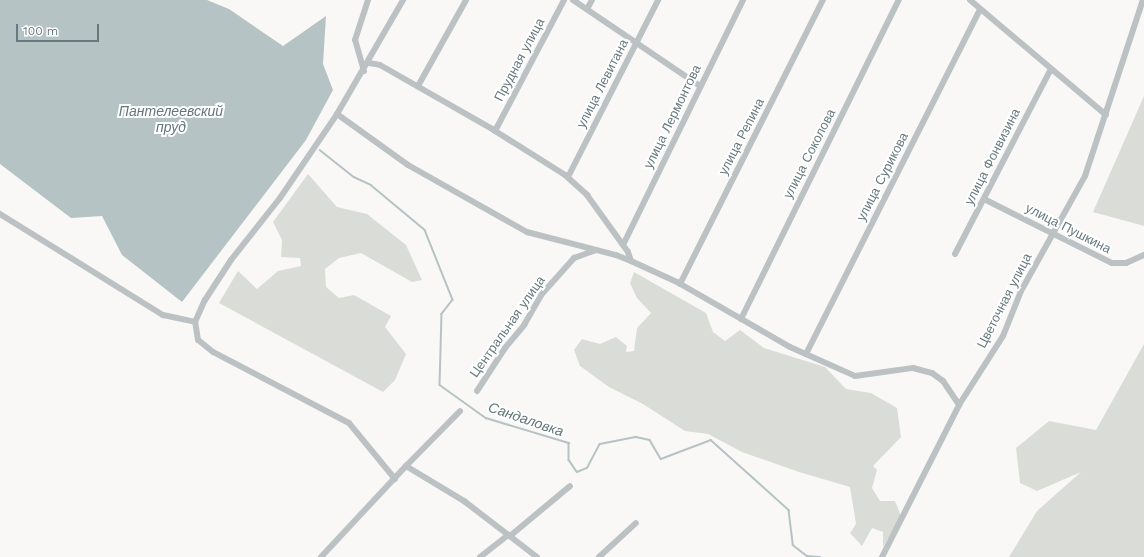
<!DOCTYPE html>
<meta charset="utf-8">
<style>
body{margin:0}
#map{position:relative;width:1144px;height:557px;overflow:hidden;background:#f9f8f7;font-family:"Work Sans",sans-serif}
div>[style]{position:absolute}
.green>*{inset:0;background:#daddd7}
.water>*{inset:0;background:#b6c3c4}
.stream>*{height:1.5px;margin:-0.75px;padding:0 0.75px;transform-origin:0.75px;border-radius:0.75px;background:#b6c3c4}
.street>*{height:6px;margin:-3px;padding:0 3px;transform-origin:3px;border-radius:3px;background:#bcc2c4}
span{translate:-50% -50%;white-space:nowrap;text-align:center;line-height:1.15;-webkit-text-stroke:4px #fff;paint-order:stroke}
.street-label{font-size:13px;color:#67797e}
.water-label{font-size:14px;color:#627778;font-style:italic}
.scale{position:absolute;left:16px;top:24px;width:83px;height:18px;box-sizing:border-box;border:2px solid #67797e;border-top:0;padding-left:5px;font-size:12px;line-height:14px;white-space:nowrap;color:#67797e;-webkit-text-stroke:3px #fff;paint-order:stroke}
</style>
<div id="map">
<div class="green">
<div style="clip-path:polygon(1144px 96px,1144px 226px,1093px 212px)"></div>
<div style="clip-path:polygon(308px 174px,337px 207px,367px 214px,406px 245px,422px 280px,412px 282px,361px 253px,339px 258px,325px 269px,326px 287px,339px 298px,354px 295px,391px 316px,385px 327px,406px 354px,395px 380px,383px 392px,219px 303px,238px 271px,257px 289px,278px 271px,301px 266px,300px 258px,281px 257px,282px 240px,273px 222px)"></div>
<div style="clip-path:polygon(634px 272px,706px 313px,713px 332px,725px 341px,740px 330px,764px 348px,825px 367px,846px 389px,871px 393px,897px 408px,901px 437px,873px 466px,877px 470px,872px 488px,880px 501px,895px 501px,901px 516px,883px 547px,883px 532px,872px 528px,862px 546px,850px 533px,856px 524px,850px 487px,799px 472px,742px 452px,708px 434px,685px 431px,643px 404px,609px 387px,580px 366px,574px 350px,582px 339px,600px 344px,616px 337px,627px 346px,626px 352px,634px 351px,637px 328px,651px 313px,637px 298px,630px 283px)"></div>
<div style="clip-path:polygon(1144px 344px,1144px 557px,1009px 557px,1037px 511px,1081px 472px,1037px 491px,1020px 483px,1016px 448px,1049px 421px,1096px 430px)"></div>
</div>
<div class="water">
<div style="clip-path:polygon(0 0,207px 0,229px 9px,283px 46px,326px 16px,323px 64px,333px 90px,306px 140px,182px 302px,122px 255px,102px 216px,71px 218px,0 164px)"></div>
</div>
<div class="stream">
<div style="left:320px;top:150px;width:43px;rotate:38.5deg"></div>
<div style="left:354px;top:177px;width:19px;rotate:25deg"></div>
<div style="left:371px;top:185px;width:70px;rotate:39.8deg"></div>
<div style="left:425px;top:230px;width:75px;rotate:68.2deg"></div>
<div style="left:453px;top:300px;width:18px;rotate:128deg"></div>
<div style="left:442px;top:314px;width:71px;rotate:91.6deg"></div>
<div style="left:440px;top:385px;width:57px;rotate:35.7deg"></div>
<div style="left:486px;top:418px;width:87px;rotate:16.8deg"></div>
<div style="left:569px;top:443px;width:17px;rotate:90deg"></div>
<div style="left:569px;top:460px;width:14px;rotate:56deg"></div>
<div style="left:577px;top:472px;width:11px;rotate:-22deg"></div>
<div style="left:587px;top:468px;width:27px;rotate:-62deg"></div>
<div style="left:600px;top:444px;width:37px;rotate:-11deg"></div>
<div style="left:636px;top:437px;width:14px;rotate:12deg"></div>
<div style="left:650px;top:440px;width:22px;rotate:60deg"></div>
<div style="left:661px;top:459px;width:53px;rotate:-20.8deg"></div>
<div style="left:711px;top:440px;width:105px;rotate:41.9deg"></div>
<div style="left:789px;top:510px;width:35px;rotate:83deg"></div>
<div style="left:793px;top:545px;width:18px;rotate:38deg"></div>
<div style="left:807px;top:556px;width:13px;rotate:4deg"></div>
</div>
<div class="street">
<div style="left:573px;top:0;width:153px;rotate:34.1deg"></div>
<div style="left:970px;top:0;width:178px;rotate:40.2deg"></div>
<div style="left:587px;top:9px;width:10px;rotate:-61deg"></div>
<div style="left:369px;top:63px;width:11px;rotate:10deg"></div>
<div style="left:380px;top:65px;width:129px;rotate:29.7deg"></div>
<div style="left:492px;top:129px;width:86px;rotate:32.2deg"></div>
<div style="left:565px;top:175px;width:30px;rotate:42deg"></div>
<div style="left:587px;top:195px;width:70px;rotate:54.3deg"></div>
<div style="left:628px;top:252px;width:9px;rotate:72deg"></div>
<div style="left:364px;top:71px;width:32px;rotate:-106deg"></div>
<div style="left:355px;top:40px;width:42px;rotate:-72deg"></div>
<div style="left:418px;top:86px;width:98px;rotate:-60.8deg"></div>
<div style="left:337px;top:114px;width:87px;rotate:35.7deg"></div>
<div style="left:408px;top:165px;width:137px;rotate:29.4deg"></div>
<div style="left:527px;top:232px;width:92px;rotate:14.5deg"></div>
<div style="left:616px;top:255px;width:16px;rotate:22deg"></div>
<div style="left:631px;top:261px;width:51px;rotate:24.5deg"></div>
<div style="left:677px;top:282px;width:130px;rotate:29.9deg"></div>
<div style="left:790px;top:347px;width:71px;rotate:24deg"></div>
<div style="left:855px;top:376px;width:59px;rotate:-7.9deg"></div>
<div style="left:913px;top:368px;width:20px;rotate:15deg"></div>
<div style="left:932px;top:373px;width:14px;rotate:36deg"></div>
<div style="left:943px;top:381px;width:29px;rotate:56deg"></div>
<div style="left:495px;top:131px;width:148px;rotate:-62.2deg"></div>
<div style="left:568px;top:177px;width:199px;rotate:-63deg"></div>
<div style="left:984px;top:199px;width:143px;rotate:26.6deg"></div>
<div style="left:1112px;top:263px;width:14px"></div>
<div style="left:1126px;top:263px;width:20px;rotate:-24deg"></div>
<div style="left:0;top:214px;width:192px;rotate:31.8deg"></div>
<div style="left:163px;top:315px;width:33px;rotate:12deg"></div>
<div style="left:623px;top:245px;width:273px;rotate:-63.9deg"></div>
<div style="left:955px;top:254px;width:208px;rotate:-62.6deg"></div>
<div style="left:680px;top:284px;width:318px;rotate:-63.3deg"></div>
<div style="left:741px;top:319px;width:356px;rotate:-63.7deg"></div>
<div style="left:806px;top:354px;width:386px;rotate:-63.2deg"></div>
<div style="left:477px;top:391px;width:51px;rotate:-56.9deg"></div>
<div style="left:505px;top:348px;width:30px;rotate:-50deg"></div>
<div style="left:524px;top:325px;width:34px;rotate:-60deg"></div>
<div style="left:541px;top:295px;width:50px;rotate:-48.3deg"></div>
<div style="left:574px;top:258px;width:23px;rotate:-20deg"></div>
<div style="left:406px;top:466px;width:77px;rotate:-45.5deg"></div>
<div style="left:395px;top:479px;width:72px;rotate:-129.4deg"></div>
<div style="left:349px;top:423px;width:153px;rotate:-152.4deg"></div>
<div style="left:213px;top:352px;width:19px;rotate:-141deg"></div>
<div style="left:198px;top:340px;width:18px;rotate:-99deg"></div>
<div style="left:195px;top:322px;width:24px;rotate:-66deg"></div>
<div style="left:205px;top:300px;width:48px;rotate:-57deg"></div>
<div style="left:231px;top:260px;width:79px;rotate:-51.7deg"></div>
<div style="left:280px;top:198px;width:102px;rotate:-55.8deg"></div>
<div style="left:337px;top:114px;width:132px;rotate:-59.9deg"></div>
<div style="left:510px;top:536px;width:78px;rotate:-39.8deg"></div>
<div style="left:321px;top:557px;width:125px;rotate:-47deg"></div>
<div style="left:406px;top:466px;width:68px;rotate:31.1deg"></div>
<div style="left:464px;top:501px;width:92px;rotate:37.5deg"></div>
<div style="left:480px;top:557px;width:36px;rotate:-38deg"></div>
<div style="left:599px;top:557px;width:50px;rotate:-42.6deg"></div>
<div style="left:882px;top:557px;width:170px;rotate:-63.1deg"></div>
<div style="left:959px;top:405px;width:82px;rotate:-57.5deg"></div>
<div style="left:1003px;top:336px;width:48px;rotate:-68.2deg"></div>
<div style="left:1021px;top:291px;width:132px;rotate:-60.9deg"></div>
<div style="left:1085px;top:176px;width:185px;rotate:-71.8deg"></div>
</div>
<div class="street-label">
<span style="left:520px;top:60px;rotate:-62deg">Прудная улица</span>
<span style="left:603px;top:84px;rotate:-63deg">улица Левитана</span>
<span style="left:673px;top:117px;rotate:-64deg">улица Лермонтова</span>
<span style="left:742px;top:137px;rotate:-63deg">улица Репина</span>
<span style="left:810px;top:154px;rotate:-63deg">улица Соколова</span>
<span style="left:993px;top:157px;rotate:-63deg">улица Фонвизина</span>
<span style="left:883px;top:177px;rotate:-63deg">улица Сурикова</span>
<span style="left:1068px;top:229px;rotate:27deg">улица Пушкина</span>
<span style="left:1005px;top:301px;rotate:-63deg">Цветочная улица</span>
<span style="left:508px;top:327px;rotate:-55deg">Центральная улица</span>
</div>
<div class="water-label">
<span style="left:171px;top:119px">Пантелеевский<br>пруд</span>
<span style="left:526px;top:419px;rotate:19deg">Сандаловка</span>
</div>
<div class="scale">100 m</div>
</div>
